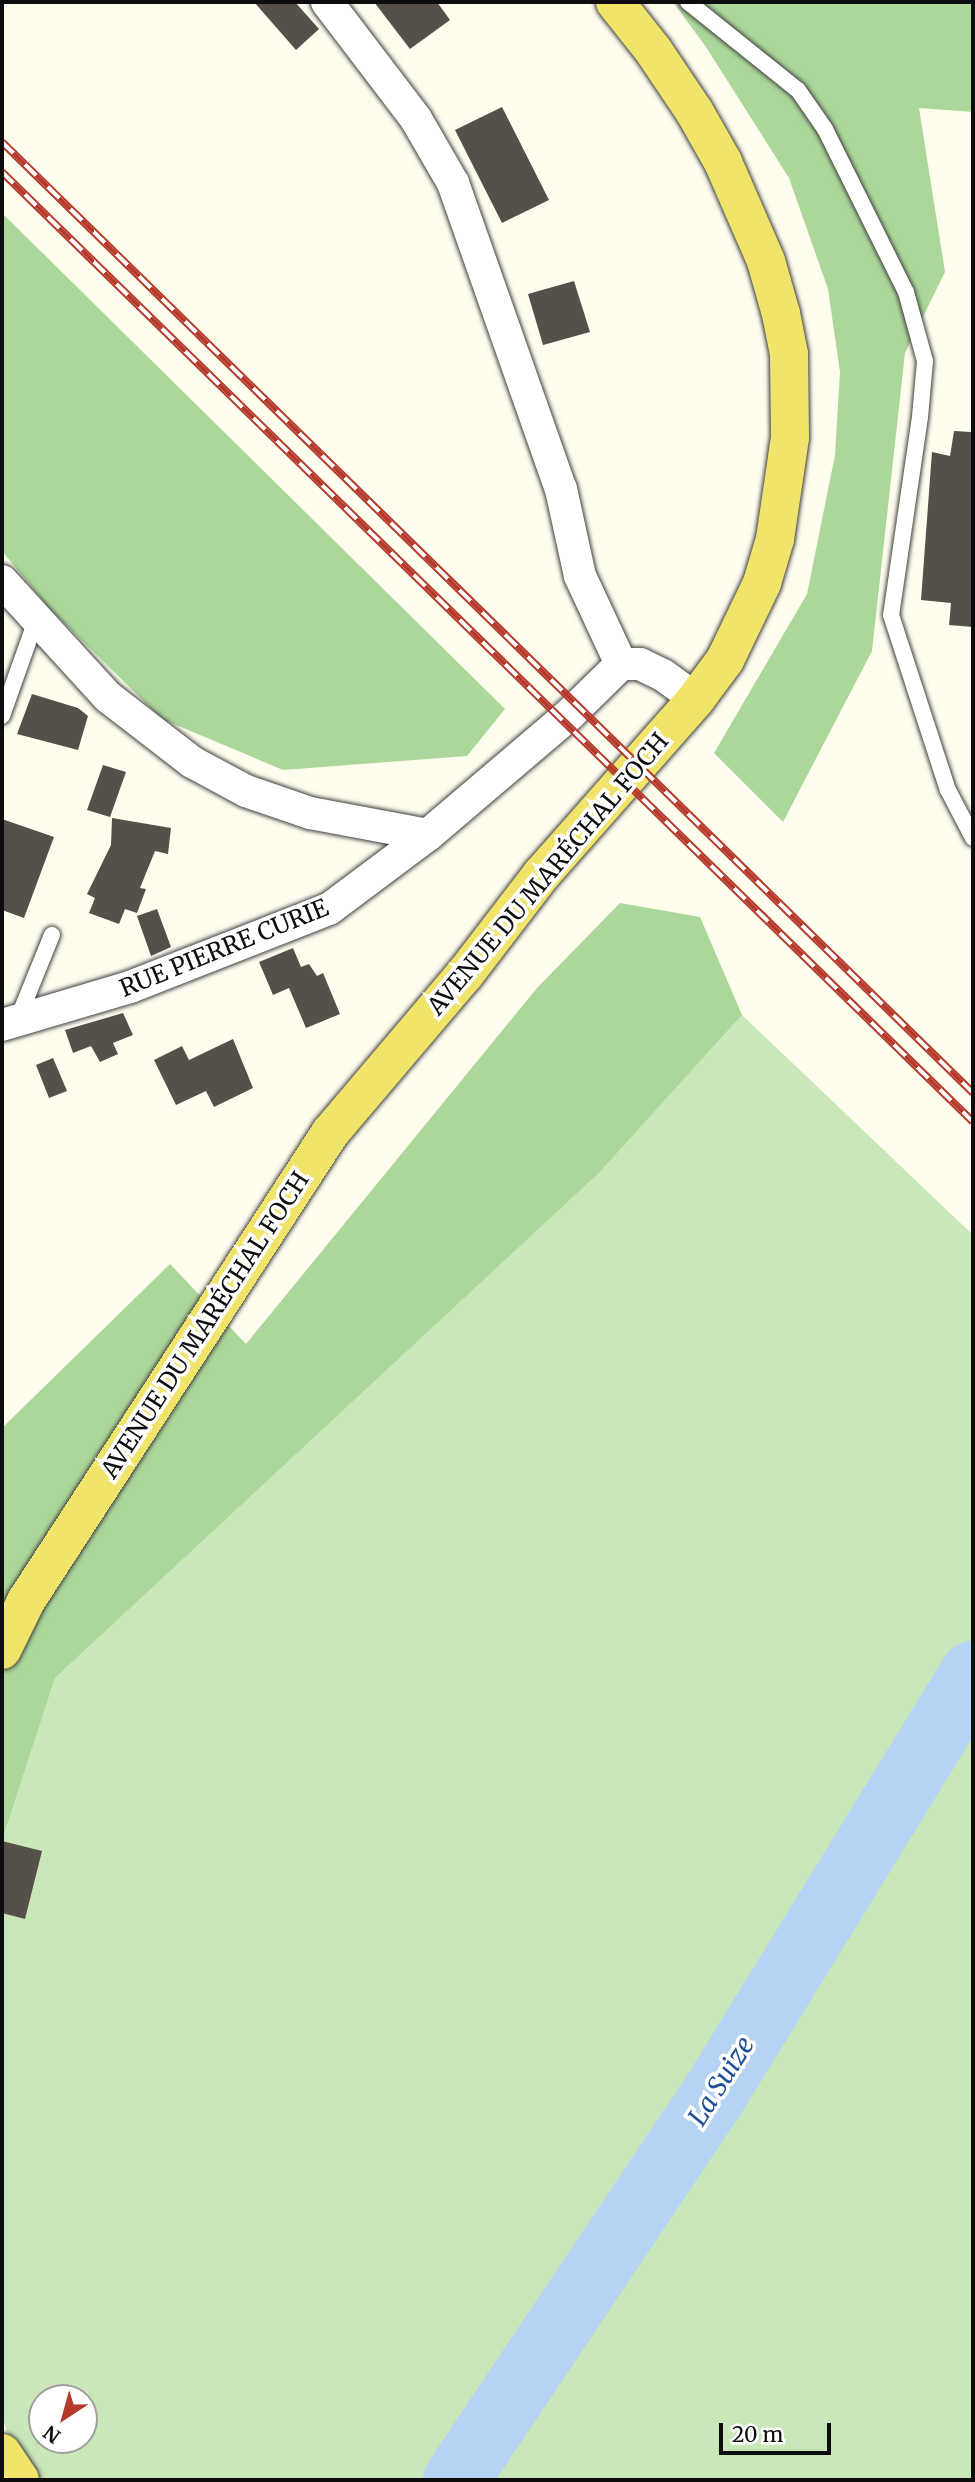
<!DOCTYPE html>
<meta charset="utf-8">
<style>
body{margin:0}
#map{position:relative;width:975px;height:2482px;overflow:hidden;background:#fefdee;font-family:Merriweather,serif}
div>[style]{position:absolute}
.green>*{inset:0;background:#cae7b9}
.forest>*{inset:0;background:#acd79a}
.river>*{height:66px;margin:-33px;padding:0 33px;transform-origin:33px;border-radius:33px;background:#b5d3f3}
.building>*{inset:0;background:#55504a}
.roads{filter:drop-shadow(0 0 2px #404040) drop-shadow(0 0 2px #404040)}
.lane>*{height:16px;margin:-8px;padding:0 8px;transform-origin:8px;border-radius:8px;background:#fff}
.street>*{height:32px;margin:-16px;padding:0 16px;transform-origin:16px;border-radius:16px;background:#fff}
.primary>*{height:38px;margin:-19px;padding:0 19px;transform-origin:19px;border-radius:19px;background:#f1e46b}
.rail>*{height:8px;margin-top:-4px;transform-origin:0;background:repeating-linear-gradient(90deg,#fff 0 16px,#b63a2c 0 32px);box-sizing:border-box;border-block:2px solid #b63a2c}
span{translate:-50% -50%;white-space:nowrap;text-align:center;line-height:1.15;-webkit-text-stroke:7px #fff;paint-order:stroke}
.street-label{font-size:24px;color:#0d0d0d}
.water-label{font-size:26px;color:#1d5098;font-style:italic}
.frame{position:absolute;inset:0;border:4px solid #0d0d0d;pointer-events:none}
.north{position:absolute;left:28px;top:2384px;width:70px;height:70px;box-sizing:border-box;background:#fff;border:2px solid #9e9e9e;border-radius:50%;rotate:216deg;font-size:19px;font-weight:700;line-height:28px;text-align:center;color:#0d0d0d}
.north::after{content:'';display:block;margin:auto;width:24px;height:32px;background:#b63a2c;clip-path:polygon(50% 0,100% 100%,50% 72%,0 100%)}
.scale{position:absolute;left:719px;top:2423px;width:112px;height:32px;box-sizing:border-box;border:4px solid #0d0d0d;border-top:0;padding-left:9px;font-size:21px;line-height:24px;white-space:nowrap;color:#0d0d0d;-webkit-text-stroke:5px #fff;paint-order:stroke}
</style>
<div id="map">
<div class="green">
<div style="clip-path:polygon(evenodd,742px 1015px,973px 1235px,973px 2480px,22px 2480px,2px 2416px,2px 1841px,55px 1678px,599px 1173px,742px 1015px,42px 2398px,84px 2398px,84px 2440px,42px 2440px,42px 2398px)"></div>
</div>
<div class="forest">
<div style="clip-path:polygon(673px 2px,973px 2px,973px 112px,919px 108px,945px 272px,905px 353px,872px 651px,783px 822px,714px 753px,807px 594px,835px 455px,840px 372px,828px 289px,789px 178px,706px 47px)"></div>
<div style="clip-path:polygon(2px 213px,505px 709px,467px 756px,283px 770px,162px 719px,48px 607px,2px 551px)"></div>
<div style="clip-path:polygon(620px 903px,700px 917px,742px 1015px,599px 1173px,55px 1678px,2px 1841px,2px 1428px,170px 1264px,246px 1344px,537px 988px)"></div>
</div>
<div class="river">
<div style="left:456px;top:2480px;width:460px;rotate:-56.2deg"></div>
<div style="left:712px;top:2098px;width:498px;rotate:-58.4deg"></div>
</div>
<div class="building">
<div style="clip-path:polygon(254px 2px,295px 2px,319px 29px,296px 50px)"></div>
<div style="clip-path:polygon(374px 2px,437px 2px,450px 20px,410px 49px)"></div>
<div style="clip-path:polygon(502px 107px,549px 200px,502px 223px,455px 130px)"></div>
<div style="clip-path:polygon(574px 281px,590px 332px,543px 345px,528px 294px)"></div>
<div style="clip-path:polygon(972px 425px,973px 426px,973px 627px,949px 625px,951px 603px,921px 600px,932px 452px,950px 456px,954px 431px,971px 432px)"></div>
<div style="clip-path:polygon(32px 694px,78px 708px,88px 716px,78px 750px,17px 734px)"></div>
<div style="clip-path:polygon(103px 765px,126px 772px,110px 817px,87px 810px)"></div>
<div style="clip-path:polygon(112px 818px,171px 828px,168px 854px,155px 851px,140px 888px,146px 889px,137px 913px,125px 909px,119px 924px,89px 913px,95px 898px,87px 894px,111px 845px)"></div>
<div style="clip-path:polygon(2px 819px,54px 837px,24px 918px,2px 910px)"></div>
<div style="clip-path:polygon(157px 909px,171px 947px,151px 956px,137px 916px)"></div>
<div style="clip-path:polygon(293px 948px,301px 967px,309px 964px,317px 976px,323px 973px,340px 1014px,306px 1028px,289px 988px,273px 995px,259px 962px)"></div>
<div style="clip-path:polygon(123px 1013px,133px 1035px,113px 1043px,118px 1054px,100px 1062px,91px 1046px,73px 1053px,65px 1030px)"></div>
<div style="clip-path:polygon(233px 1039px,253px 1088px,214px 1107px,206px 1091px,176px 1105px,154px 1060px,182px 1046px,189px 1060px)"></div>
<div style="clip-path:polygon(53px 1058px,67px 1091px,49px 1098px,36px 1065px)"></div>
<div style="clip-path:polygon(2px 1841px,42px 1851px,25px 1919px,2px 1913px)"></div>
</div>
<div class="roads">
<div class="lane">
<div style="left:688px;top:2px;width:141px;rotate:38.7deg"></div>
<div style="left:798px;top:90px;width:47px;rotate:55.3deg"></div>
<div style="left:825px;top:129px;width:182px;rotate:63.6deg"></div>
<div style="left:906px;top:292px;width:72px;rotate:74.6deg"></div>
<div style="left:925px;top:361px;width:56px;rotate:95.1deg"></div>
<div style="left:920px;top:417px;width:200px;rotate:98.3deg"></div>
<div style="left:891px;top:615px;width:184px;rotate:72deg"></div>
<div style="left:948px;top:790px;width:54px;rotate:62.5deg"></div>
<div style="left:2px;top:716px;width:102px;rotate:-70.5deg"></div>
<div style="left:17px;top:1021px;width:93px;rotate:-67.9deg"></div>
</div>
<div class="street">
<div style="left:327px;top:2px;width:147px;rotate:52.7deg"></div>
<div style="left:416px;top:119px;width:74px;rotate:60deg"></div>
<div style="left:453px;top:183px;width:324px;rotate:70.6deg"></div>
<div style="left:561px;top:489px;width:89px;rotate:77.7deg"></div>
<div style="left:580px;top:576px;width:97px;rotate:65deg"></div>
<div style="left:2px;top:581px;width:157px;rotate:47.6deg"></div>
<div style="left:108px;top:697px;width:106px;rotate:37.7deg"></div>
<div style="left:192px;top:762px;width:61px;rotate:28.2deg"></div>
<div style="left:246px;top:791px;width:68px;rotate:19deg"></div>
<div style="left:310px;top:813px;width:120px;rotate:10.6deg"></div>
<div style="left:428px;top:835px;width:187px;rotate:-40.4deg"></div>
<div style="left:570px;top:714px;width:71px;rotate:-44.4deg"></div>
<div style="left:621px;top:664px;width:19px"></div>
<div style="left:640px;top:664px;width:25px;rotate:26deg"></div>
<div style="left:663px;top:675px;width:41px;rotate:36deg"></div>
<div style="left:2px;top:1025px;width:134px;rotate:-16.5deg"></div>
<div style="left:130px;top:987px;width:214px;rotate:-21.4deg"></div>
<div style="left:329px;top:909px;width:124px;rotate:-36.8deg"></div>
</div>
<div class="primary">
<div style="left:2px;top:1650px;width:55px;rotate:-63.9deg"></div>
<div style="left:26px;top:1601px;width:558px;rotate:-56.99deg"></div>
<div style="left:330px;top:1133px;width:209px;rotate:-49.7deg"></div>
<div style="left:465px;top:974px;width:125px;rotate:-52.5deg"></div>
<div style="left:541px;top:875px;width:235px;rotate:-48.6deg"></div>
<div style="left:696px;top:699px;width:49px;rotate:-53.4deg"></div>
<div style="left:725px;top:660px;width:85px;rotate:-64.3deg"></div>
<div style="left:762px;top:583px;width:46px;rotate:-73.5deg"></div>
<div style="left:775px;top:539px;width:103px;rotate:-81.6deg"></div>
<div style="left:790px;top:437px;width:83px;rotate:-90.7deg"></div>
<div style="left:789px;top:354px;width:41px;rotate:-101.3deg"></div>
<div style="left:781px;top:314px;width:55px;rotate:-105.8deg"></div>
<div style="left:766px;top:261px;width:108px;rotate:-113.5deg"></div>
<div style="left:723px;top:162px;width:59px;rotate:-119.6deg"></div>
<div style="left:694px;top:111px;width:73px;rotate:-123.9deg"></div>
<div style="left:653px;top:50px;width:61px;rotate:-128.4deg"></div>
<div style="left:2px;top:2453px;width:32px;rotate:56deg"></div>
</div>
</div>
<div class="rail">
<div style="left:2px;top:142px;width:1359px;rotate:44.4deg"></div>
<div style="left:2px;top:172px;width:1358px;rotate:44.37deg"></div>
</div>
<div class="street-label">
<span style="left:548px;top:874px;rotate:-50deg">AVENUE DU MARÉCHAL FOCH</span>
<span style="left:224px;top:948px;rotate:-22deg">RUE PIERRE CURIE</span>
<span style="left:205px;top:1325px;rotate:-57deg">AVENUE DU MARÉCHAL FOCH</span>
</div>
<div class="water-label">
<span style="left:721px;top:2081px;rotate:-58deg">La Suize</span>
</div>
<div class="frame"></div>
<div class="north">N</div>
<div class="scale">20 m</div>
</div>
